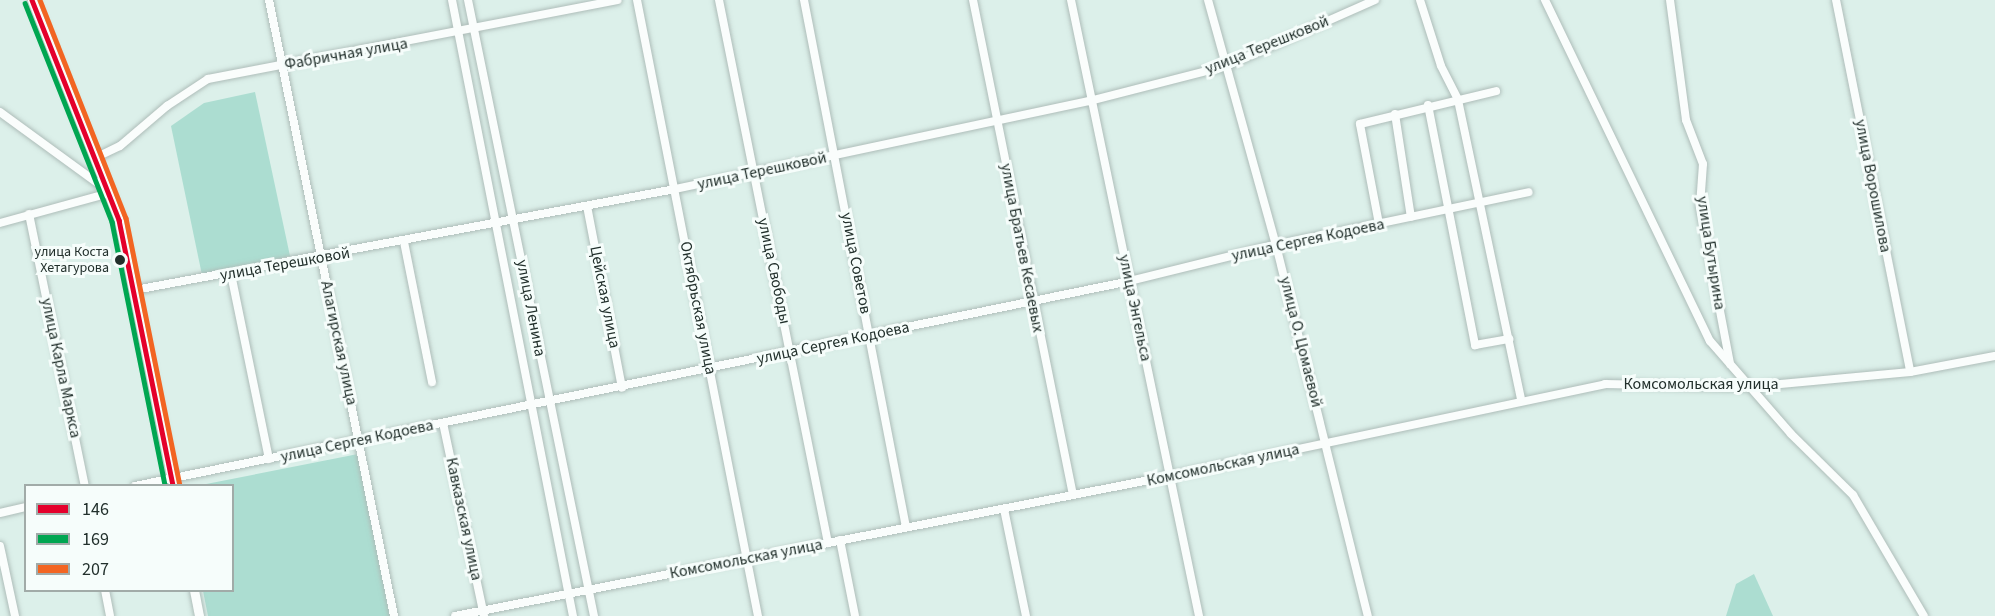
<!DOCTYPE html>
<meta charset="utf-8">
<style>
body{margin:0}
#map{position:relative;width:1995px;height:616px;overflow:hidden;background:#dcf0ea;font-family:"Source Sans 3",sans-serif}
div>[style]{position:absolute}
.green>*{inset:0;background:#acddd1}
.roads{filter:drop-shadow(0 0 2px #aebdb9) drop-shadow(0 0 2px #aebdb9)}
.minor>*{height:8px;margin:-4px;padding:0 4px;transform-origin:4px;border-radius:4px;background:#fafdfc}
.major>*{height:9px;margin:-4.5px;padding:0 4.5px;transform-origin:4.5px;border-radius:4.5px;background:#fafdfc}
.bus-1>*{height:4.5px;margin:-2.25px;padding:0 2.25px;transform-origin:2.25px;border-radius:2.25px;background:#e4002b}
.bus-2>*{height:4.5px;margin:-2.25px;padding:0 2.25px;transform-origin:2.25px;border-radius:2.25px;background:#00a651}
.bus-3>*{height:4.5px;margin:-2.25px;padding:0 2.25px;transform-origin:2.25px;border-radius:2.25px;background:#f26522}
.dots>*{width:16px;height:16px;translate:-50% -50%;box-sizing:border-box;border:3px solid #f6fdfb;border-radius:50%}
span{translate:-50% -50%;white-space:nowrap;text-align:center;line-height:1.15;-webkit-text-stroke:6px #f6fdfb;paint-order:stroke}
.bus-label{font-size:14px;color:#22302c}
.right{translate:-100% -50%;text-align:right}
.street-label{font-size:16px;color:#22302c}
.legend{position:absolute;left:24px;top:484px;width:210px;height:108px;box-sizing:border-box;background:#f6fdfb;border:2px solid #a1aba8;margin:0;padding:8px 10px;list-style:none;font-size:18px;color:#22302c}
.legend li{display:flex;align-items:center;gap:12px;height:30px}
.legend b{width:30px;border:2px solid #a1aba8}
</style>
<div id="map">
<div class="green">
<div style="clip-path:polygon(255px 92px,290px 256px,202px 275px,171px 126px,204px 103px)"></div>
<div style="clip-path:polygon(358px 454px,390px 616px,208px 616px,203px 591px,232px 590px,232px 486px,196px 486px)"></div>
<div style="clip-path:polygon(1754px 574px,1773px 616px,1726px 616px,1736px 584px)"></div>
</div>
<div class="roads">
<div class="minor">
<div style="left:269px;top:0;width:629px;rotate:78.53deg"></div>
<div style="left:452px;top:0;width:628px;rotate:78.89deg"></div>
<div style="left:468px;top:0;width:629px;rotate:78.44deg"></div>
<div style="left:637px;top:0;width:628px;rotate:78.89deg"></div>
<div style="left:719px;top:0;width:554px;rotate:78.65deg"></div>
<div style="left:804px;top:0;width:537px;rotate:79.05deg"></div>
<div style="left:973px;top:0;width:505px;rotate:78.58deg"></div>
<div style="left:1071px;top:0;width:629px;rotate:78.26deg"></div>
<div style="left:1208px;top:0;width:254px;rotate:74.5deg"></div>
<div style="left:1276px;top:245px;width:382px;rotate:76.1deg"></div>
<div style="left:1420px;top:0;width:69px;rotate:72.3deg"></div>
<div style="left:1441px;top:66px;width:38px;rotate:63deg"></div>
<div style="left:1458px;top:100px;width:307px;rotate:78.1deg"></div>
<div style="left:1545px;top:0;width:379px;rotate:64.2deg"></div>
<div style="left:1710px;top:341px;width:123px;rotate:48.9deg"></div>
<div style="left:1791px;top:434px;width:87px;rotate:44.5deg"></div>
<div style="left:1853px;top:495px;width:140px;rotate:59.6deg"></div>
<div style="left:1670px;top:0;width:121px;rotate:82.4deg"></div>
<div style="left:1686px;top:120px;width:47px;rotate:68.9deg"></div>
<div style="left:1703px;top:164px;width:42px;rotate:94.1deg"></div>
<div style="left:1700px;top:206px;width:161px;rotate:79.2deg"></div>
<div style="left:1836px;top:0;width:379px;rotate:78.7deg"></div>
<div style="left:1428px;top:105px;width:245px;rotate:78.9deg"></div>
<div style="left:1475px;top:345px;width:35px;rotate:-10deg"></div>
<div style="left:0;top:112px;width:132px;rotate:36.1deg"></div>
<div style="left:1395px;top:114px;width:104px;rotate:81.2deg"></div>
<div style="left:97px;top:157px;width:25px;rotate:-26deg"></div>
<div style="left:120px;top:146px;width:62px;rotate:-40.4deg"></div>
<div style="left:167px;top:106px;width:49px;rotate:-33.4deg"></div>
<div style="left:208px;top:79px;width:417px;rotate:-10.9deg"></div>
<div style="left:587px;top:206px;width:185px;rotate:79.1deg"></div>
<div style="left:29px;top:214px;width:278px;rotate:78.4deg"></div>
<div style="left:0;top:223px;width:114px;rotate:-15.3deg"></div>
<div style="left:1379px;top:224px;width:102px;rotate:-100.8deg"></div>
<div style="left:1360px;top:124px;width:140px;rotate:-13.6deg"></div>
<div style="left:404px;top:242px;width:143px;rotate:78.7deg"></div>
<div style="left:231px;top:274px;width:189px;rotate:78.4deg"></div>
<div style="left:135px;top:290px;width:549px;rotate:-10.59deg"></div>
<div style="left:675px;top:189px;width:424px;rotate:-12deg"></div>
<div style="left:1090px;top:101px;width:140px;rotate:-14.4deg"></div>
<div style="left:1226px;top:66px;width:163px;rotate:-23.9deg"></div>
<div style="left:443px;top:423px;width:197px;rotate:78deg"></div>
<div style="left:135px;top:486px;width:1016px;rotate:-11.64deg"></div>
<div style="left:1130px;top:281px;width:150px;rotate:-13.9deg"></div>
<div style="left:1276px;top:245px;width:258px;rotate:-11.8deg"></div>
<div style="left:1004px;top:509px;width:109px;rotate:78.4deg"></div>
<div style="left:0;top:513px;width:27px;rotate:-13deg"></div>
<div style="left:840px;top:540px;width:77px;rotate:78.8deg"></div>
<div style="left:0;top:546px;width:72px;rotate:77.9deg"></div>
<div style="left:105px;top:590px;width:26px;rotate:79deg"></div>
<div style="left:455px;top:616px;width:729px;rotate:-11.08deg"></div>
<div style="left:1170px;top:476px;width:445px;rotate:-11.9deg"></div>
<div style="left:1605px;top:384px;width:143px;rotate:1.2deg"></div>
<div style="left:1748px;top:387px;width:163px;rotate:-5.3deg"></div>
<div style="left:1910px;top:372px;width:86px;rotate:-10.7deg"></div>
</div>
<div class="major">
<div style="left:32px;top:0;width:237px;rotate:68.4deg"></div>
<div style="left:119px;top:220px;width:271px;rotate:78.5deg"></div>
<div style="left:194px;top:590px;width:26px;rotate:79deg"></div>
</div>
</div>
<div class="bus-1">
<div style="left:32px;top:0;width:237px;rotate:68.4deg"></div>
<div style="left:119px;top:220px;width:271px;rotate:78.5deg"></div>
</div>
<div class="bus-2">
<div style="left:25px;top:3px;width:236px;rotate:68.3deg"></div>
<div style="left:112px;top:222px;width:269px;rotate:78.6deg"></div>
</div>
<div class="bus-3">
<div style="left:40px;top:0;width:234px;rotate:68.5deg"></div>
<div style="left:126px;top:218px;width:272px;rotate:78.6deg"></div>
</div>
<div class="dots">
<div style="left:120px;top:260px;background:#22302c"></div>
</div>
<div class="bus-label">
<span class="right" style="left:109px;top:260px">улица Коста<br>Хетагурова</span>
</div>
<div class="street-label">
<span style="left:1267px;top:45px;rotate:-22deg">улица Терешковой</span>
<span style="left:346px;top:54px;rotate:-10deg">Фабричная улица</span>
<span style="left:762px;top:171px;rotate:-12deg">улица Терешковой</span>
<span style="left:1873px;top:186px;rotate:79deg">улица Ворошилова</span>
<span style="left:1308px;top:240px;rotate:-12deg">улица Сергея Кодоева</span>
<span style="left:1022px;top:248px;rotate:79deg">улица Братьев Кесаевых</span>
<span style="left:1711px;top:253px;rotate:81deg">улица Бутырина</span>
<span style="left:856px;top:263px;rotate:79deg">улица Советов</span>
<span style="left:285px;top:264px;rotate:-10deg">улица Терешковой</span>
<span style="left:774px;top:271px;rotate:78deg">улица Свободы</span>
<span style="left:605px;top:297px;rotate:79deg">Цейская улица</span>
<span style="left:531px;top:308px;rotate:79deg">улица Ленина</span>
<span style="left:698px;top:308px;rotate:79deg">Октябрьская улица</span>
<span style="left:1135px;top:308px;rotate:78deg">улица Энгельса</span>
<span style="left:1301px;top:342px;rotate:76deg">улица О. Цомаевой</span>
<span style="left:339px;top:343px;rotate:78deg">Алагирская улица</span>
<span style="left:833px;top:343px;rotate:-12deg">улица Сергея Кодоева</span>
<span style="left:61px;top:368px;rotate:78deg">улица Карла Маркса</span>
<span style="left:1701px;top:384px">Комсомольская улица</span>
<span style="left:357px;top:441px;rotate:-12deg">улица Сергея Кодоева</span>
<span style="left:1223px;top:465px;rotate:-12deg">Комсомольская улица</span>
<span style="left:464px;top:519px;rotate:78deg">Кавказская улица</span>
<span style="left:746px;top:559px;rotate:-11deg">Комсомольская улица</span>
</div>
<ul class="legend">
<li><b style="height:8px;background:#e4002b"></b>146</li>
<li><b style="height:8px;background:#00a651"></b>169</li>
<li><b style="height:8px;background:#f26522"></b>207</li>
</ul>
</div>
